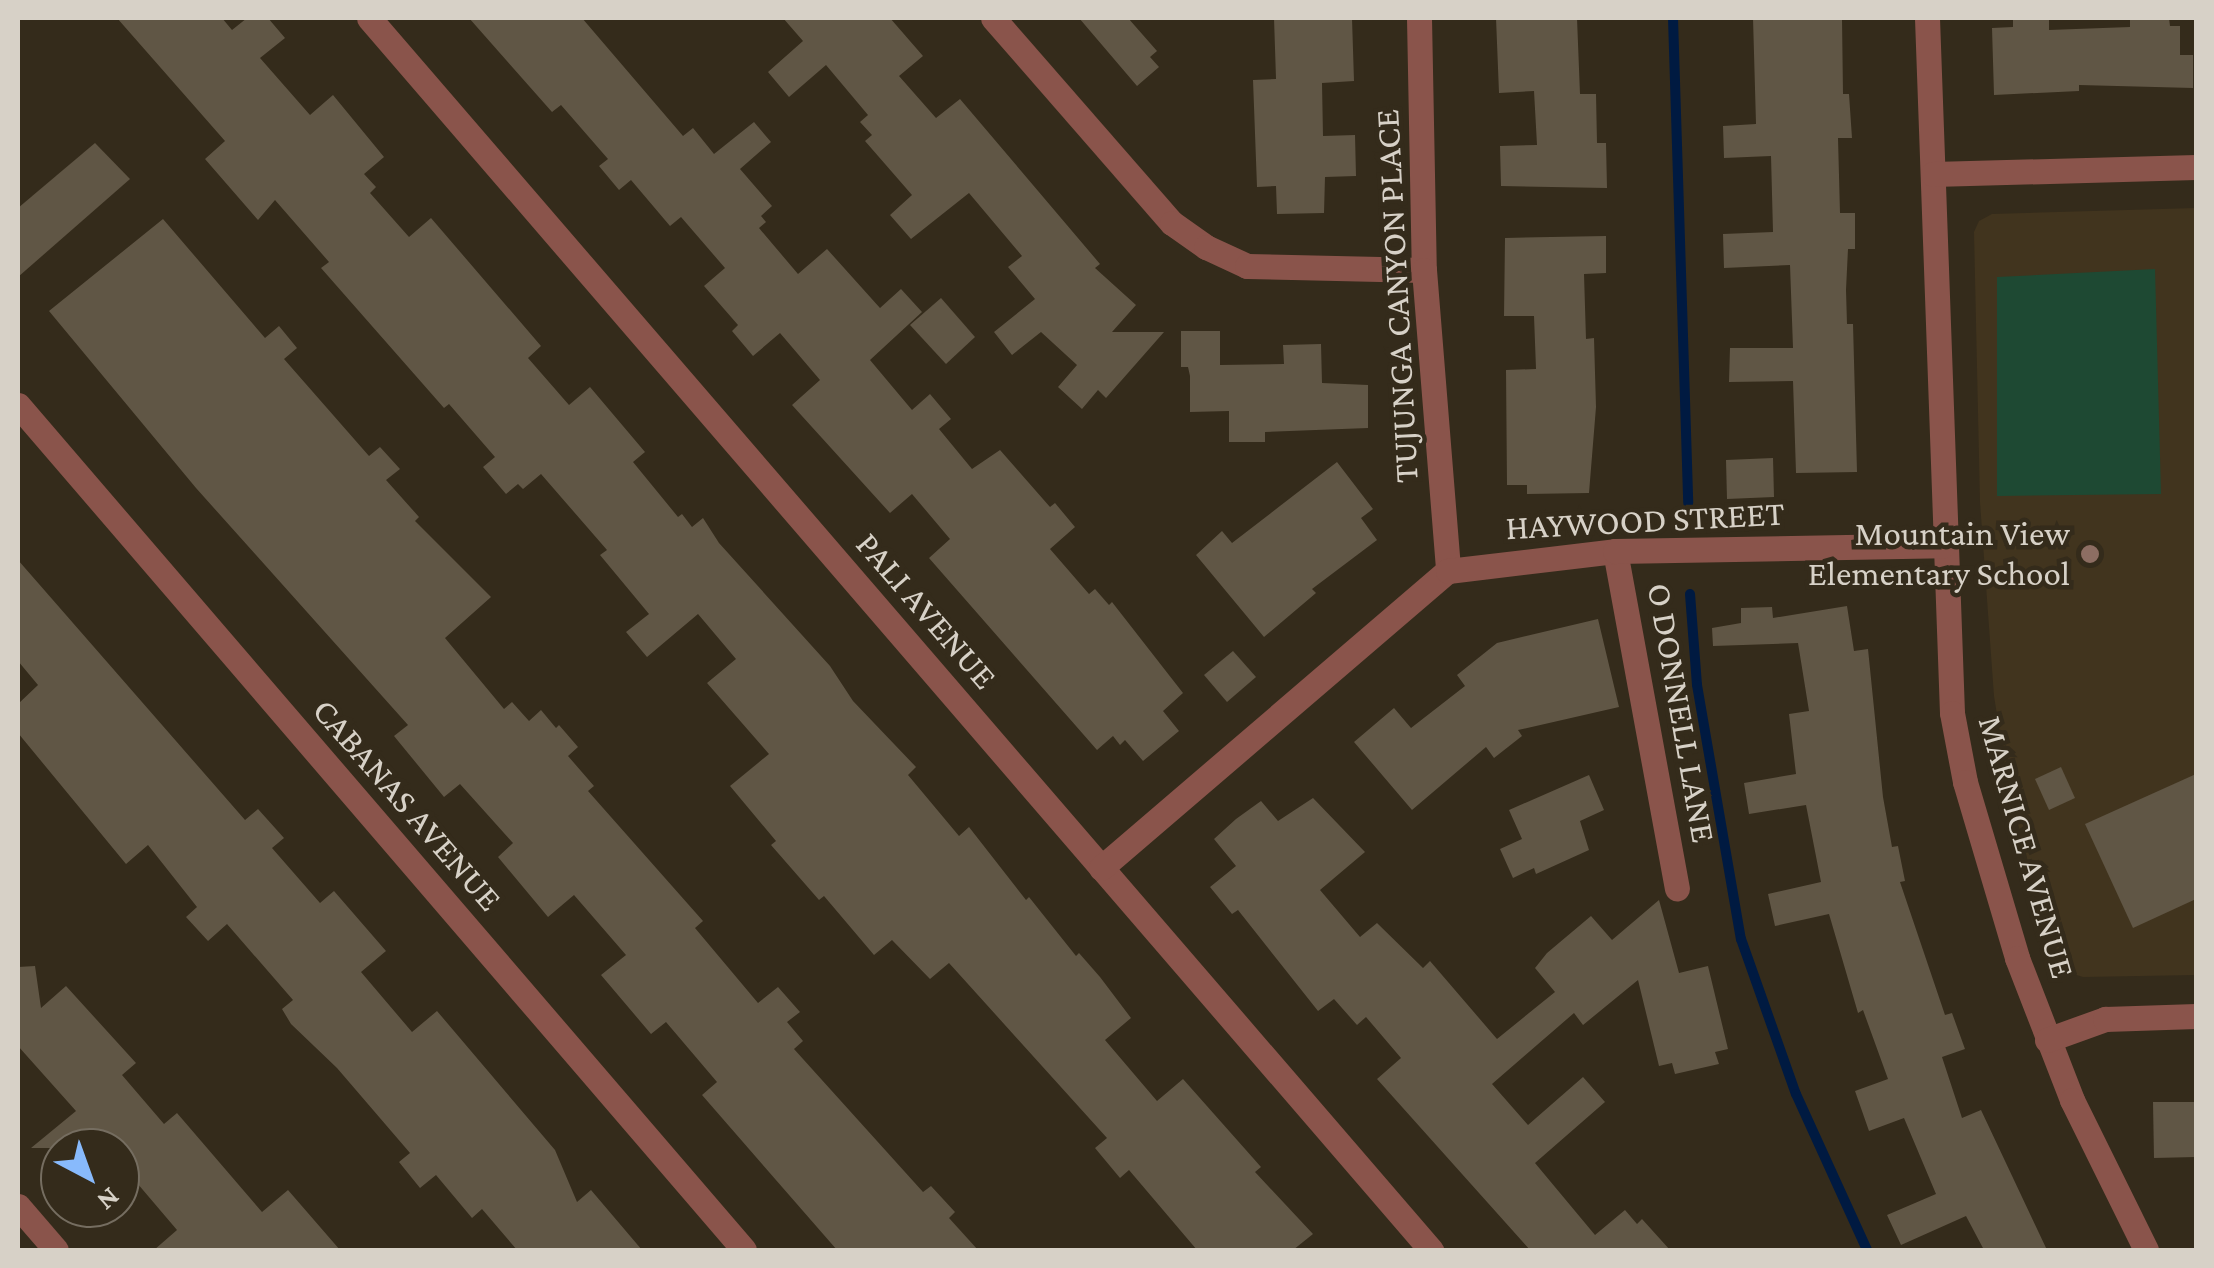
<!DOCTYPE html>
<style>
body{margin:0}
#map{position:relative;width:2214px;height:1268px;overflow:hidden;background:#342b1b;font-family:"Crimson Pro",serif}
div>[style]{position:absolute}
.built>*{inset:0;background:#41341e}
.green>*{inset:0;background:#1e4933}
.stream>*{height:10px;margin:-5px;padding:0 5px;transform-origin:5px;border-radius:5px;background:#001a41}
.building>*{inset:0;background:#605645}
.street>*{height:25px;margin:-12.5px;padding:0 12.5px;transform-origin:12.5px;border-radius:12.5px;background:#8a544b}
.dots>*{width:28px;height:28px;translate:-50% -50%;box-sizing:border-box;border:5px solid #342b1b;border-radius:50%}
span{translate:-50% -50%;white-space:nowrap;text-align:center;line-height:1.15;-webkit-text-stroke:9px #342b1b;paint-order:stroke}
.street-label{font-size:35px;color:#d7d1c7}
.poi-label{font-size:35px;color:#d7d1c7}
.right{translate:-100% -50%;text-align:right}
.frame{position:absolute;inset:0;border:20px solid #d7d1c7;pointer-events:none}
.north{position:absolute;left:40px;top:1128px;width:100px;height:100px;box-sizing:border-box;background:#342b1b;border:2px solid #756d60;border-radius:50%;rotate:139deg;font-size:28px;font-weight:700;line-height:40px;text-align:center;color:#d7d1c7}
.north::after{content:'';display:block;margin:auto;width:35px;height:45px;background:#88bafc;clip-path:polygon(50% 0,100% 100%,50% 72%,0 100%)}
</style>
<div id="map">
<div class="built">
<div style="clip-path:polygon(2196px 208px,2196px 975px,2083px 977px,2067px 972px,2062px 965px,2032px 877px,2009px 790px,1994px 696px,1980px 502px,1974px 232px,1979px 221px,1992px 214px)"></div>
</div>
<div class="green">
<div style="clip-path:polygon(2155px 269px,2161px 494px,1997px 496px,1997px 277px)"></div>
</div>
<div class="stream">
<div style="left:1673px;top:18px;width:485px;rotate:88.2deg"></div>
<div style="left:1690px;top:594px;width:91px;rotate:85.6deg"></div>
<div style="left:1697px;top:685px;width:258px;rotate:80.2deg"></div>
<div style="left:1741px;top:939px;width:164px;rotate:70.5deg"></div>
<div style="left:1796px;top:1094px;width:171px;rotate:65.5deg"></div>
</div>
<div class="building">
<div style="clip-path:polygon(117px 18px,222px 18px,232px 30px,247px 18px,268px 18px,285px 38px,260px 58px,310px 115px,333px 95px,384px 157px,364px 174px,376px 187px,370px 193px,409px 237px,431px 218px,541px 346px,528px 358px,569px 405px,590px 387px,645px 452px,633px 462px,678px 517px,682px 514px,692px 527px,703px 518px,719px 543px,830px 666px,853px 701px,916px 767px,908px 775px,959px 836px,969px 827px,1026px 900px,1029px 897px,1076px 956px,1079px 953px,1100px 977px,1131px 1018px,1105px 1040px,1157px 1101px,1183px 1079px,1261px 1167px,1255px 1172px,1313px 1234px,1293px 1250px,1197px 1250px,1129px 1170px,1120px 1178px,1095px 1148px,1107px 1138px,949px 963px,930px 979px,892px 940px,874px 955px,824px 896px,819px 900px,771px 845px,776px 841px,730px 786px,769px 754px,707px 683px,736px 659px,698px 614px,647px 657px,626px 632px,649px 614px,600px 555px,607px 550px,541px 474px,523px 489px,518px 484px,506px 494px,483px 467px,495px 457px,449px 404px,444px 408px,321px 268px,329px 262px,275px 200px,258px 220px,205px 159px,225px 141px)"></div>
<div style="clip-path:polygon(469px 18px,582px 18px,683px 136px,693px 128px,714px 154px,754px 122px,771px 142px,740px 169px,772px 206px,761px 216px,766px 222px,759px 228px,798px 274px,827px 249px,880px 308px,901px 289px,922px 312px,870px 360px,912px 410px,930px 394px,951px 419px,939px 429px,972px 469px,1000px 450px,1050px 507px,1055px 503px,1075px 527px,1050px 549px,1089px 594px,1095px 589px,1109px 605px,1112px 602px,1183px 693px,1163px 711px,1179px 731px,1143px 761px,1125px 740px,1120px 745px,1113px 736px,1097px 750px,929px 558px,950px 539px,912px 494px,890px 513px,792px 405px,820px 380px,780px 333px,753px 356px,732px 331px,738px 325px,704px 286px,725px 268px,681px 217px,670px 226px,631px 180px,619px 190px,599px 166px,608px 159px,561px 105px,552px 112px)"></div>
<div style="clip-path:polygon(783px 18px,890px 18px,923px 56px,899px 76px,936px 118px,960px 99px,1100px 264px,1095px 268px,1136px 305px,1112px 332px,1164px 332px,1106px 398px,1098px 390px,1082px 409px,1058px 387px,1077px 365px,1041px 332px,1012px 355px,994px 332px,1035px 299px,1008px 267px,1022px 256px,969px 193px,911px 239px,890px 215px,912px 195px,865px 141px,872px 135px,860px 122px,868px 115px,826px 65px,789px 97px,768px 72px,803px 41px)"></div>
<div style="clip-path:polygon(1079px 18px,1128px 18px,1157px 51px,1150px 57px,1159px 67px,1137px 86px)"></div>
<div style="clip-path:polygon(1274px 18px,1352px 18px,1354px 81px,1322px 83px,1323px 136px,1355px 135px,1356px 176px,1325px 177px,1324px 213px,1277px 214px,1276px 186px,1257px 187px,1253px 80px,1276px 79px)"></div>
<div style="clip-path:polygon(1496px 18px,1577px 18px,1580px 94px,1596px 94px,1597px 143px,1606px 143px,1607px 188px,1501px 186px,1500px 146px,1537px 145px,1534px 91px,1499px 93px)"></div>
<div style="clip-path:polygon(1753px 18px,1842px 18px,1843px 94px,1849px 94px,1852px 138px,1838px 138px,1840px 213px,1855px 213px,1855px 249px,1848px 249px,1846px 290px,1847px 324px,1853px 324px,1857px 472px,1796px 473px,1793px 381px,1729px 382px,1730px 348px,1793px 348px,1790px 265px,1724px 268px,1723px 234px,1773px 232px,1771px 156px,1724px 158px,1723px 126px,1756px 124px)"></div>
<div style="clip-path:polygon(2013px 18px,2049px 18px,2049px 30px,2130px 27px,2130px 18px,2169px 18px,2170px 26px,2180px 26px,2180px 55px,2193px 55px,2193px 88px,2079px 85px,2079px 91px,1994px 95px,1992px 28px,2013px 27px)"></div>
<div style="clip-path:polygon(95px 143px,130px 179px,18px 277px,18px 208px)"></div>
<div style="clip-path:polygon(163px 219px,265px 338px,279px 326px,297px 348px,284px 359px,369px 456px,380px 447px,400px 469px,386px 480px,419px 517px,415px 521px,491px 597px,445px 638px,504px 709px,512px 702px,529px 721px,541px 710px,556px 728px,559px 725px,578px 747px,568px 756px,594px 786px,588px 791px,703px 921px,695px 928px,758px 1003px,778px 987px,800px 1012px,787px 1022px,803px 1041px,794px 1049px,923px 1192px,931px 1186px,955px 1212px,949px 1218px,978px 1250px,837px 1250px,702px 1095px,717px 1082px,666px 1022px,651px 1034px,601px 975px,626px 955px,574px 895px,548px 917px,498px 857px,513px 843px,460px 784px,444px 797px,394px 736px,408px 725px,196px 488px,49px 311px)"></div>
<div style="clip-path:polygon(1606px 236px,1606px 273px,1584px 274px,1586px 339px,1594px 338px,1596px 407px,1589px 493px,1527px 494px,1527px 485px,1507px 485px,1506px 370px,1536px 369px,1534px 316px,1504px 316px,1505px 238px)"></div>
<div style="clip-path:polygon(941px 298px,975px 337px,946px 364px,910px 325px)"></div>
<div style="clip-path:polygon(1181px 331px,1220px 331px,1220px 365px,1284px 364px,1283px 345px,1321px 344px,1322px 383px,1368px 385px,1368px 428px,1265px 432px,1265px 442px,1229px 442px,1229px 411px,1190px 412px,1190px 376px,1188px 367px,1181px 367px)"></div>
<div style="clip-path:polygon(1773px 458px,1774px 497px,1727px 499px,1726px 460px)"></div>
<div style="clip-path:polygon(1337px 462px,1373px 509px,1361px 518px,1377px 540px,1312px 589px,1316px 593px,1264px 637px,1196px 555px,1222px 531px,1232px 543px)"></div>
<div style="clip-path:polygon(18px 560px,245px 820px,258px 809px,284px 838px,272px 848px,320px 903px,334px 891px,386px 951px,361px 972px,412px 1032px,437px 1011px,555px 1150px,577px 1202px,591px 1190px,642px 1250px,517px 1250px,482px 1209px,472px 1218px,436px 1175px,420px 1188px,399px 1162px,410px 1153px,337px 1068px,291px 1024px,282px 1009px,293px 1000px,227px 924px,208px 941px,186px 917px,197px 907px,148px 845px,126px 864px,18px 733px,18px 704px,38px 685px,18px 661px)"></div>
<div style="clip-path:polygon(1847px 606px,1854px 651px,1868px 649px,1883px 797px,1892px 847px,1898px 846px,1905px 881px,1900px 882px,1945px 1015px,1952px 1013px,1965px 1049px,1942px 1057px,1962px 1118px,1981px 1110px,2047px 1250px,1984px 1250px,1966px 1216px,1901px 1245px,1887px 1215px,1936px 1194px,1904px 1118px,1869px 1131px,1855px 1091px,1888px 1079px,1863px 1010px,1858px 1013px,1829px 914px,1775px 926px,1768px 894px,1821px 882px,1806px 805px,1749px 814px,1744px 783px,1796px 774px,1789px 714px,1809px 711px,1798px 643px,1713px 646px,1712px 628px,1741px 623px,1741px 608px,1772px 607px,1773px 618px)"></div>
<div style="clip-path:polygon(1598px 619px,1619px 707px,1518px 730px,1522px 736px,1494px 758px,1486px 747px,1412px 810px,1354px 742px,1394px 708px,1411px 728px,1465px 686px,1457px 675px,1497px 643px)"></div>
<div style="clip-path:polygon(1233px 651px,1256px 677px,1227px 702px,1204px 675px)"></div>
<div style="clip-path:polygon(2061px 767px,2075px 798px,2049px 810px,2035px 779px)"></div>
<div style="clip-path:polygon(2196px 774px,2196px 899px,2133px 928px,2085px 824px)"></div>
<div style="clip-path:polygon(1589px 775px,1604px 810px,1580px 821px,1589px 850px,1536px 874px,1534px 868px,1513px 878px,1500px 849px,1522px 839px,1509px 810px)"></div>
<div style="clip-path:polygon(1313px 798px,1365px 852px,1320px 890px,1360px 937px,1377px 923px,1423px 968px,1430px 961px,1497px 1039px,1555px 992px,1535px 968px,1547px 953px,1591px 916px,1612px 940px,1659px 900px,1679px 973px,1708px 966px,1728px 1049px,1715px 1052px,1719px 1064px,1675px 1074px,1672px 1063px,1659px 1066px,1638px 980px,1583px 1025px,1574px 1013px,1492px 1084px,1528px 1125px,1583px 1077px,1605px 1102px,1535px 1163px,1595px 1235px,1625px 1210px,1637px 1224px,1642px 1219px,1670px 1250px,1530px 1250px,1377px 1079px,1401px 1058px,1366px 1017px,1357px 1025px,1334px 999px,1318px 1011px,1238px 910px,1232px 914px,1210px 887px,1236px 866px,1214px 839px,1236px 819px,1261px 801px,1278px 821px)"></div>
<div style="clip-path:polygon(35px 966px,41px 1008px,66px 986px,136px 1063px,122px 1075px,164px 1124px,177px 1113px,262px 1212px,288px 1190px,340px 1250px,154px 1250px,177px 1230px,120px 1163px,120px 1148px,31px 1148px,76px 1111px,18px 1046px,18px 967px)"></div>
<div style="clip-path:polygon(2153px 1102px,2196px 1102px,2196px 1157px,2154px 1158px)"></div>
</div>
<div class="street">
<div style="left:369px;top:18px;width:1627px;rotate:49.24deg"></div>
<div style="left:993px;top:18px;width:272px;rotate:48.9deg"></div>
<div style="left:1172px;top:223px;width:42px;rotate:35.2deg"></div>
<div style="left:1206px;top:247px;width:45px;rotate:24.9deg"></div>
<div style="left:1247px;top:266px;width:177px;rotate:1.3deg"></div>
<div style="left:1419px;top:18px;width:252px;rotate:88.9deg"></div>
<div style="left:1424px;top:270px;width:302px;rotate:85.4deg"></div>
<div style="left:1927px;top:18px;width:695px;rotate:87.94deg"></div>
<div style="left:1952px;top:713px;width:70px;rotate:79.3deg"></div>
<div style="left:1965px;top:782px;width:184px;rotate:73.5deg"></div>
<div style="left:2017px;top:958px;width:152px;rotate:68.8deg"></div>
<div style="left:2072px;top:1100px;width:167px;rotate:63.7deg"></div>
<div style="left:1933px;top:174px;width:263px;rotate:-1.5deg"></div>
<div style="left:18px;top:405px;width:1114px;rotate:49.33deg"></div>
<div style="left:1615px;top:551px;width:343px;rotate:79.6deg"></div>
<div style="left:1101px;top:868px;width:457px;rotate:-40.6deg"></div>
<div style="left:1448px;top:571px;width:168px;rotate:-6.8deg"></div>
<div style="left:1615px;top:551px;width:328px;rotate:-1deg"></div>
<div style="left:2047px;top:1040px;width:62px;rotate:-19.9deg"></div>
<div style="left:2105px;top:1019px;width:91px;rotate:-1.9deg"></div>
<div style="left:18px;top:1206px;width:58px;rotate:49.2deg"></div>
</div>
<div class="dots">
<div style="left:2090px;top:554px;background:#8d6e63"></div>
</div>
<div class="street-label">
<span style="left:1397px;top:296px;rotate:-93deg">TUJUNGA CANYON PLACE</span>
<span style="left:1645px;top:521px;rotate:-3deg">HAYWOOD STREET</span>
<span style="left:926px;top:611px;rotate:49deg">PALI AVENUE</span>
<span style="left:1681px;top:713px;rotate:80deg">O DONNELL LANE</span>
<span style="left:407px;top:805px;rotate:49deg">CABANAS AVENUE</span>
<span style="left:2026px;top:847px;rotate:74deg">MARNICE AVENUE</span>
</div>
<div class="poi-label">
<span class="right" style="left:2070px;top:554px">Mountain View<br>Elementary School</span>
</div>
<div class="frame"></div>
<div class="north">N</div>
</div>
